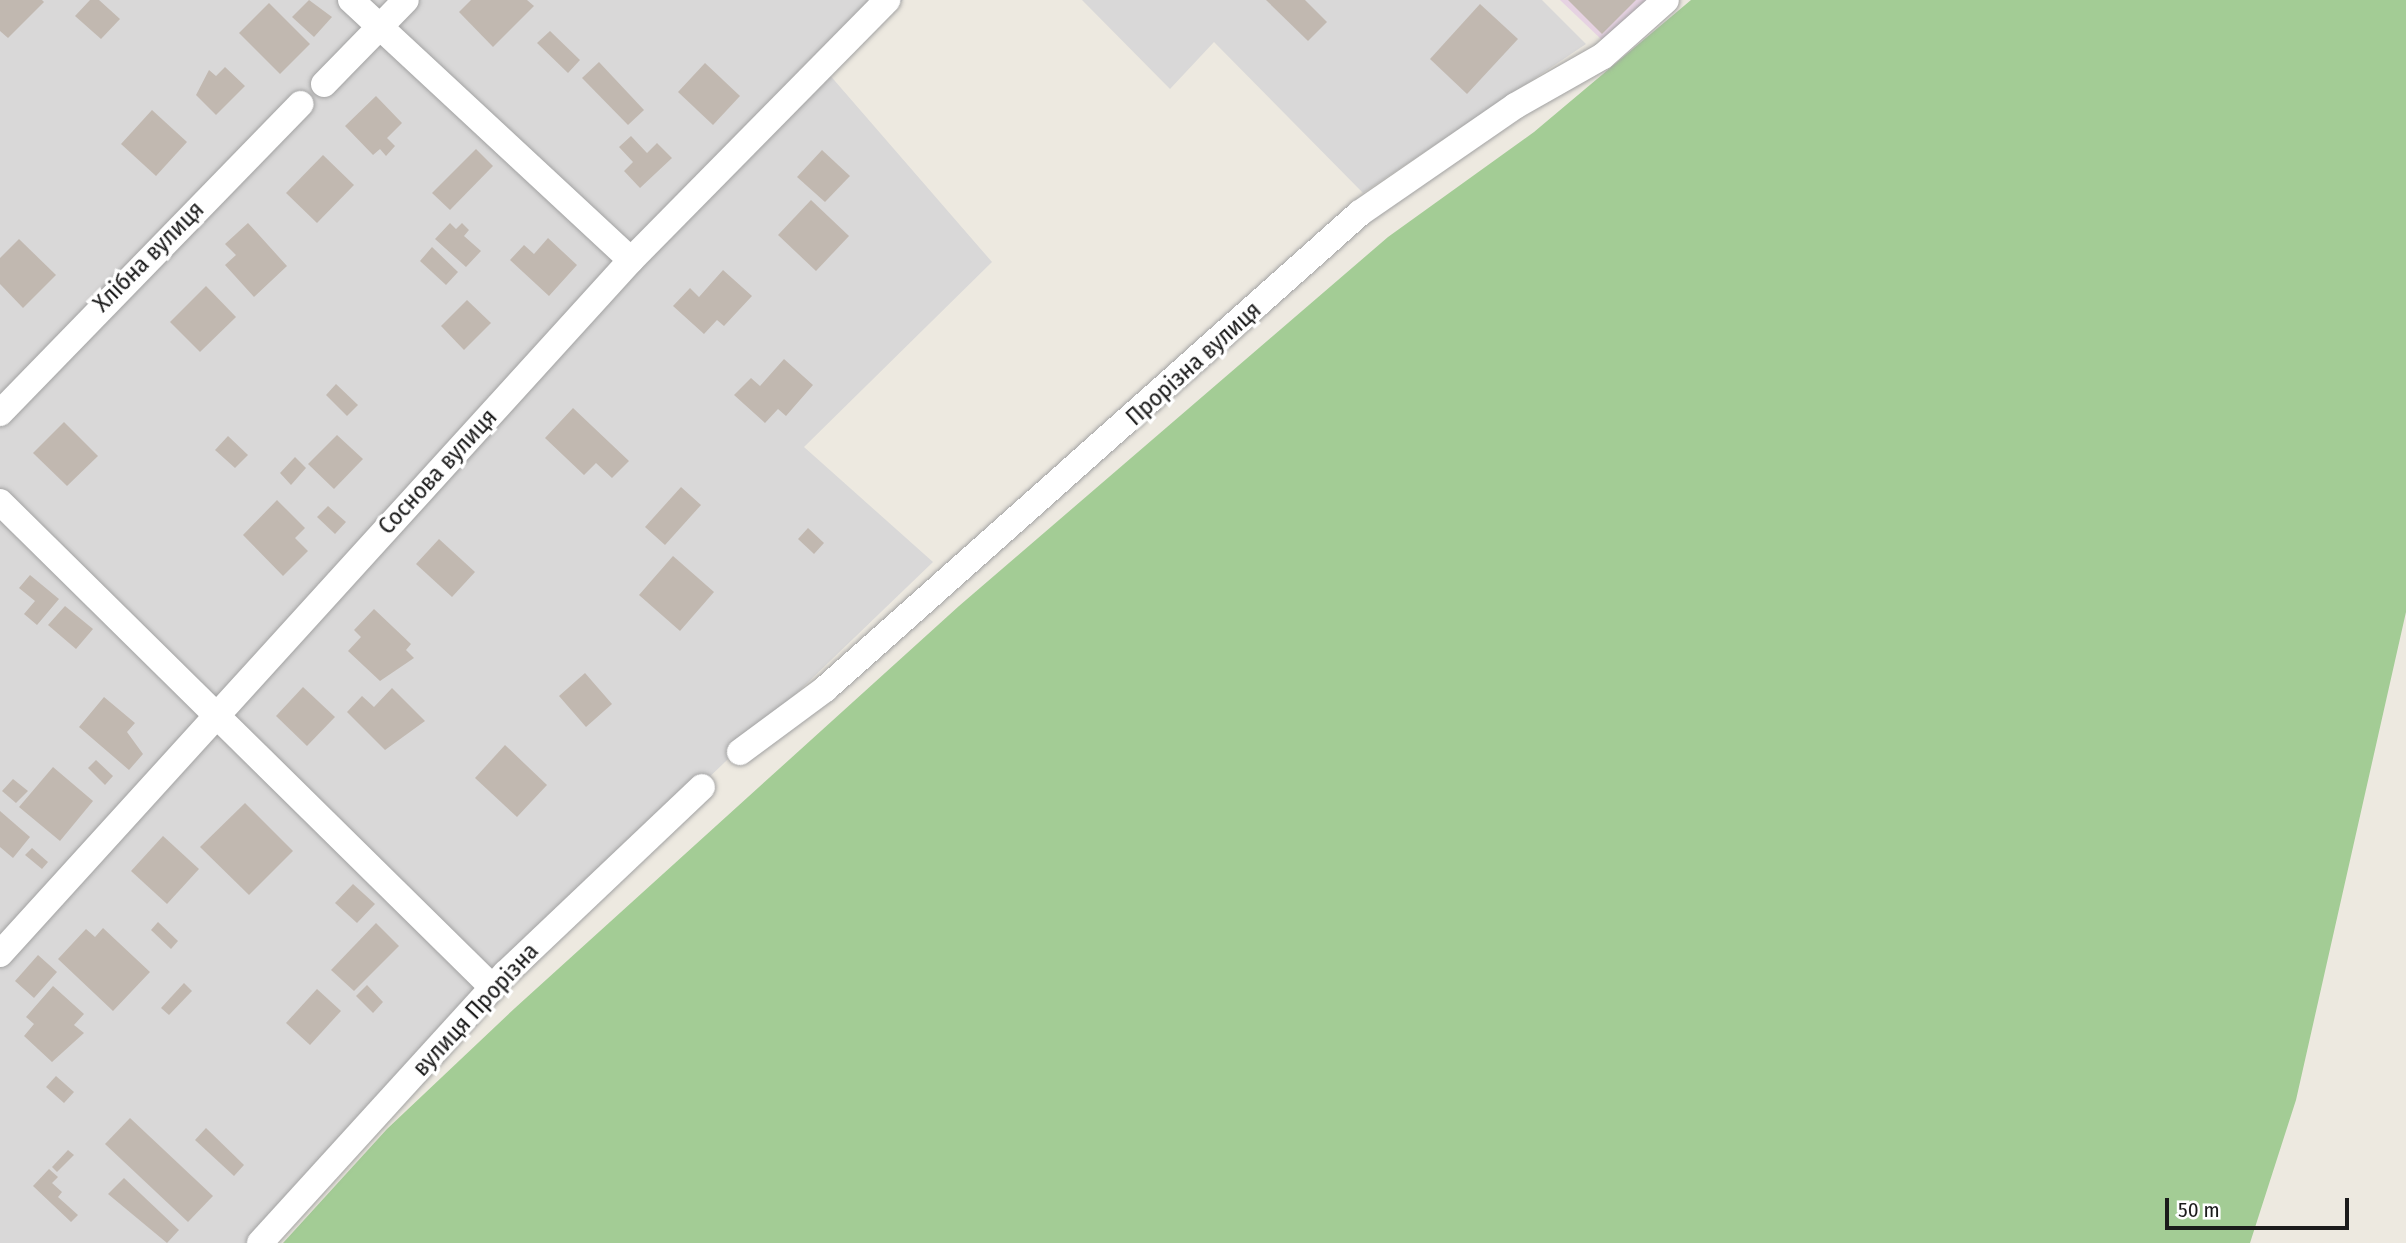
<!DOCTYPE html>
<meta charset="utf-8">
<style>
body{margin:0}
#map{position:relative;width:2406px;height:1243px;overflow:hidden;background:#ede9e0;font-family:"Fira Sans Condensed",sans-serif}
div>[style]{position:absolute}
.residential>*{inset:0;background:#d9d8d8}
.industrial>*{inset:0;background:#e6d2e2}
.forest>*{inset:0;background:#a3cc95}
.building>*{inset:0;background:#c1b8b0}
.roads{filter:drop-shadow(0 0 2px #a2a2a2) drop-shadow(0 0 2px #a2a2a2)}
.street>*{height:26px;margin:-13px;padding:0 13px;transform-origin:13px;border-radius:13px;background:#fff}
span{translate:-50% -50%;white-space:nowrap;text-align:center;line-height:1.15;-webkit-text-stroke:7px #fff;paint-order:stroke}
.street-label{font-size:24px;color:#1b1b1b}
.scale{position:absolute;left:2165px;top:1198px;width:184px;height:32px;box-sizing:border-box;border:4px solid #1b1b1b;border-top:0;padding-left:9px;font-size:21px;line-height:24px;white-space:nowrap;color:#1b1b1b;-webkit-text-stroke:5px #fff;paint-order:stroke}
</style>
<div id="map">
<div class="residential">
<div style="clip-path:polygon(0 0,903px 0,828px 73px,992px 262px,804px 447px,933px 562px,491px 987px,259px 1243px,0 1243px)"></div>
<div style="clip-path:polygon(1082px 0,1542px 0,1586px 44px,1363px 193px,1214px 42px,1170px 89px)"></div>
</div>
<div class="industrial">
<div style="clip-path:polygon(1560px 0,1648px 0,1602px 40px)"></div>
</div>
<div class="forest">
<div style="clip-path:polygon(1691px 0,2406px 0,2406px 612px,2296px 1100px,2250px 1243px,283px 1243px,387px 1129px,515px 1008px,959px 606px,1388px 237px,1534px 132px)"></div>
</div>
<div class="building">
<div style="clip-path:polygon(0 0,42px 0,44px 2px,8px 38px,0 31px)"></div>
<div style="clip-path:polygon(90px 0,99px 0,120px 19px,101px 39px,75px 16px)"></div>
<div style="clip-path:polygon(309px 0,332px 17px,314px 37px,292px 17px)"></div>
<div style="clip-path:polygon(471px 0,527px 0,534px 6px,493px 47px,459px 12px)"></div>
<div style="clip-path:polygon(1266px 0,1305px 0,1327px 22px,1308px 41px)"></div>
<div style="clip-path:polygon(1568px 0,1636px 0,1602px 34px)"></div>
<div style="clip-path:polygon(269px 3px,310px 44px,280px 74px,239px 33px)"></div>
<div style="clip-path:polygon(1480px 4px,1518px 39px,1467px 94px,1430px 59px)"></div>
<div style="clip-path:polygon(550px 31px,580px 60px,568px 73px,537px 43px)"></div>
<div style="clip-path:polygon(599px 62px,644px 110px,628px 125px,582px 78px)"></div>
<div style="clip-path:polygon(705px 63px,740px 96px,713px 125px,678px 92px)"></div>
<div style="clip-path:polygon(225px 67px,245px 86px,216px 115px,196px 95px,209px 70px,216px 76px)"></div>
<div style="clip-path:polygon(376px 96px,402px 123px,387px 138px,395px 146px,386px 156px,380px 149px,373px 155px,345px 126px)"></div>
<div style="clip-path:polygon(152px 110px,187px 142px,156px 176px,121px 144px)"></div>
<div style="clip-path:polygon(631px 136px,647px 153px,657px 143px,672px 158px,640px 188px,624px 171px,633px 162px,619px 147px)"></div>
<div style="clip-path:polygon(476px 149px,493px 166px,450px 210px,432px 193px)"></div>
<div style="clip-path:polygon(822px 150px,850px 176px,825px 202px,797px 177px)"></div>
<div style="clip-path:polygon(323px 155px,354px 185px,317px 223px,286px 193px)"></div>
<div style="clip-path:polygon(811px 200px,849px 236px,816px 271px,778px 235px)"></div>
<div style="clip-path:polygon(248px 223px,287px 266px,254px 297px,225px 265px,236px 255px,225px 244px)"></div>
<div style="clip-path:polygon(450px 223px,456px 229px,462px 223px,469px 230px,464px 236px,481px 251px,466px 267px,435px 239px)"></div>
<div style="clip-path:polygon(548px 238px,577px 265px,549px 296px,510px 260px,524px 245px,534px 254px)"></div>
<div style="clip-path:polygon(19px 239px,56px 275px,23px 308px,0 284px,0 258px)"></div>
<div style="clip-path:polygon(432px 247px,458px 272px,446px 285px,420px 261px)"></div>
<div style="clip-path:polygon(723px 270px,752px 296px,724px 326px,717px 320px,704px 334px,673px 306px,690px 288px,699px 297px)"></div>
<div style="clip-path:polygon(206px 286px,236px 317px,200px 352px,170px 322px)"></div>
<div style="clip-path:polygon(467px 300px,491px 323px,464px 350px,441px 326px)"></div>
<div style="clip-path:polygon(784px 359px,813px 385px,786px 416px,778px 409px,765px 423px,734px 395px,751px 378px,760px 386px)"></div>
<div style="clip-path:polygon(336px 384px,358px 405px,347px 416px,326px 395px)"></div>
<div style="clip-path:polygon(573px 408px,629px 461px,612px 478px,596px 463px,584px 475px,545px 438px)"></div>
<div style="clip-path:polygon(64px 422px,98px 456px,67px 486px,33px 453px)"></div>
<div style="clip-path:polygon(337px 435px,363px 459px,334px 489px,308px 464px)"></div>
<div style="clip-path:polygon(228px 436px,248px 455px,235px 468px,215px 450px)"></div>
<div style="clip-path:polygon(295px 457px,306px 468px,291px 485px,280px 473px)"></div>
<div style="clip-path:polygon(681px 487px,701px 505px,665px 545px,645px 527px)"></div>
<div style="clip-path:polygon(277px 500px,305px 528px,295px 538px,308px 551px,283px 576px,243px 535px)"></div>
<div style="clip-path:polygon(328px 506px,346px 522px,335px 534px,317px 517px)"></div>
<div style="clip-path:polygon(808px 528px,824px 543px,814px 554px,798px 539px)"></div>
<div style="clip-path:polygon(439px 539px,475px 572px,452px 597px,416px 564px)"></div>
<div style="clip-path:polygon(673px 556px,714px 592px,680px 631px,639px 595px)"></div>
<div style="clip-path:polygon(30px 575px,59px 599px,37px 625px,24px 614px,35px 601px,19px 588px)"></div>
<div style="clip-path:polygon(65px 606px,93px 629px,76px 649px,48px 625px)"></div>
<div style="clip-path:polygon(374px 609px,411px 644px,406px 650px,414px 658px,380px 681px,348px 651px,361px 637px,354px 630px)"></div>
<div style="clip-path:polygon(585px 673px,612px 704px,586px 727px,559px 696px)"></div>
<div style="clip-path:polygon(303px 687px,335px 717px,307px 746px,276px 716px)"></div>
<div style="clip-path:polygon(392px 688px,425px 721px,385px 750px,347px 712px,362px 696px,374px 707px)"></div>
<div style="clip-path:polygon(104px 697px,135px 723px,127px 732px,143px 754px,129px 770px,79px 727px)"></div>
<div style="clip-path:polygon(505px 745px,547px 785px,517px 817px,475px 778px)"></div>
<div style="clip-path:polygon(96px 760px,113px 776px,105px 785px,88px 768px)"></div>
<div style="clip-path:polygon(53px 767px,93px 801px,60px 841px,19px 807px)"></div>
<div style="clip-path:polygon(13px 779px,28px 791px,16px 803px,2px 791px)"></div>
<div style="clip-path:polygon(245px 803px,293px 851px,249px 895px,200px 847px)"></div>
<div style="clip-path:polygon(0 811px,30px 837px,13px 858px,0 847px)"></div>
<div style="clip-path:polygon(163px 836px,199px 869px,167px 904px,131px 871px)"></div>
<div style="clip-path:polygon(32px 848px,48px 862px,42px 869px,25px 855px)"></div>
<div style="clip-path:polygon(353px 884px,375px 904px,357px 923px,335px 903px)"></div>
<div style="clip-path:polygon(158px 922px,178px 941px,171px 949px,151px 930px)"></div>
<div style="clip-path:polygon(376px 923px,399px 946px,354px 991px,331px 970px)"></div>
<div style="clip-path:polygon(103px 928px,150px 972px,113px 1011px,58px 959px,86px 929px,95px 937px)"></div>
<div style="clip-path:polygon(38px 955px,57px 972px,34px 998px,15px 981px)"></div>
<div style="clip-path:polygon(184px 983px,192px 991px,169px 1015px,161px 1008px)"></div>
<div style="clip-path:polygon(367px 985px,383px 1002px,373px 1013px,356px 996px)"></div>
<div style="clip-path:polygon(53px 986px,84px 1014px,74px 1025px,84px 1033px,52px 1062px,24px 1036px,34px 1024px,26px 1017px)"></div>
<div style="clip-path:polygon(317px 989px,341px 1011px,310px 1045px,286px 1023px)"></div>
<div style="clip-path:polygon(56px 1076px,74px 1092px,64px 1103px,46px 1087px)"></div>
<div style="clip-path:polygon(130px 1118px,213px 1196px,188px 1222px,105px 1144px)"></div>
<div style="clip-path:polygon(206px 1128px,244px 1165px,234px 1176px,195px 1140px)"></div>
<div style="clip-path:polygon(68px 1150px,74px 1155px,57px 1172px,52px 1167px)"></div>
<div style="clip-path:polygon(49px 1169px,58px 1177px,52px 1183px,62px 1192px,58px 1197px,78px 1215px,71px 1222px,33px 1186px)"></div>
<div style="clip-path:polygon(124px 1178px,179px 1230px,167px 1243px,108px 1194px)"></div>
</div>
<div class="roads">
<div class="street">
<div style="left:351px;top:0;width:382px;rotate:42.9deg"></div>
<div style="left:324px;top:84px;width:117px;rotate:-45.7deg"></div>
<div style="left:0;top:413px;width:431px;rotate:-45.8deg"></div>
<div style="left:0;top:502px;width:692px;rotate:44.59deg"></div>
<div style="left:740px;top:752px;width:106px;rotate:-36.5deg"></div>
<div style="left:825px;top:689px;width:716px;rotate:-41.66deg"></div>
<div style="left:1360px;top:213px;width:188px;rotate:-34.6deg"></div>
<div style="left:1515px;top:106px;width:101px;rotate:-29.6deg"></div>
<div style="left:1603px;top:56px;width:84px;rotate:-41.6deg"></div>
<div style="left:0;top:954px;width:938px;rotate:-47.72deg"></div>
<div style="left:631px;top:260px;width:365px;rotate:-45.4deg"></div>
<div style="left:260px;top:1243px;width:365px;rotate:-47.7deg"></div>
<div style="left:506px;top:973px;width:270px;rotate:-43.5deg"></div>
</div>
</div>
<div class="street-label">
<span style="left:149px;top:257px;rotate:-45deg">Хлібна вулиця</span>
<span style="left:1194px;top:364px;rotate:-42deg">Прорізна вулиця</span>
<span style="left:438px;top:472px;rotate:-47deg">Соснова вулиця</span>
<span style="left:476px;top:1010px;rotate:-47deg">вулиця Прорізна</span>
</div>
<div class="scale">50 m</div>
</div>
